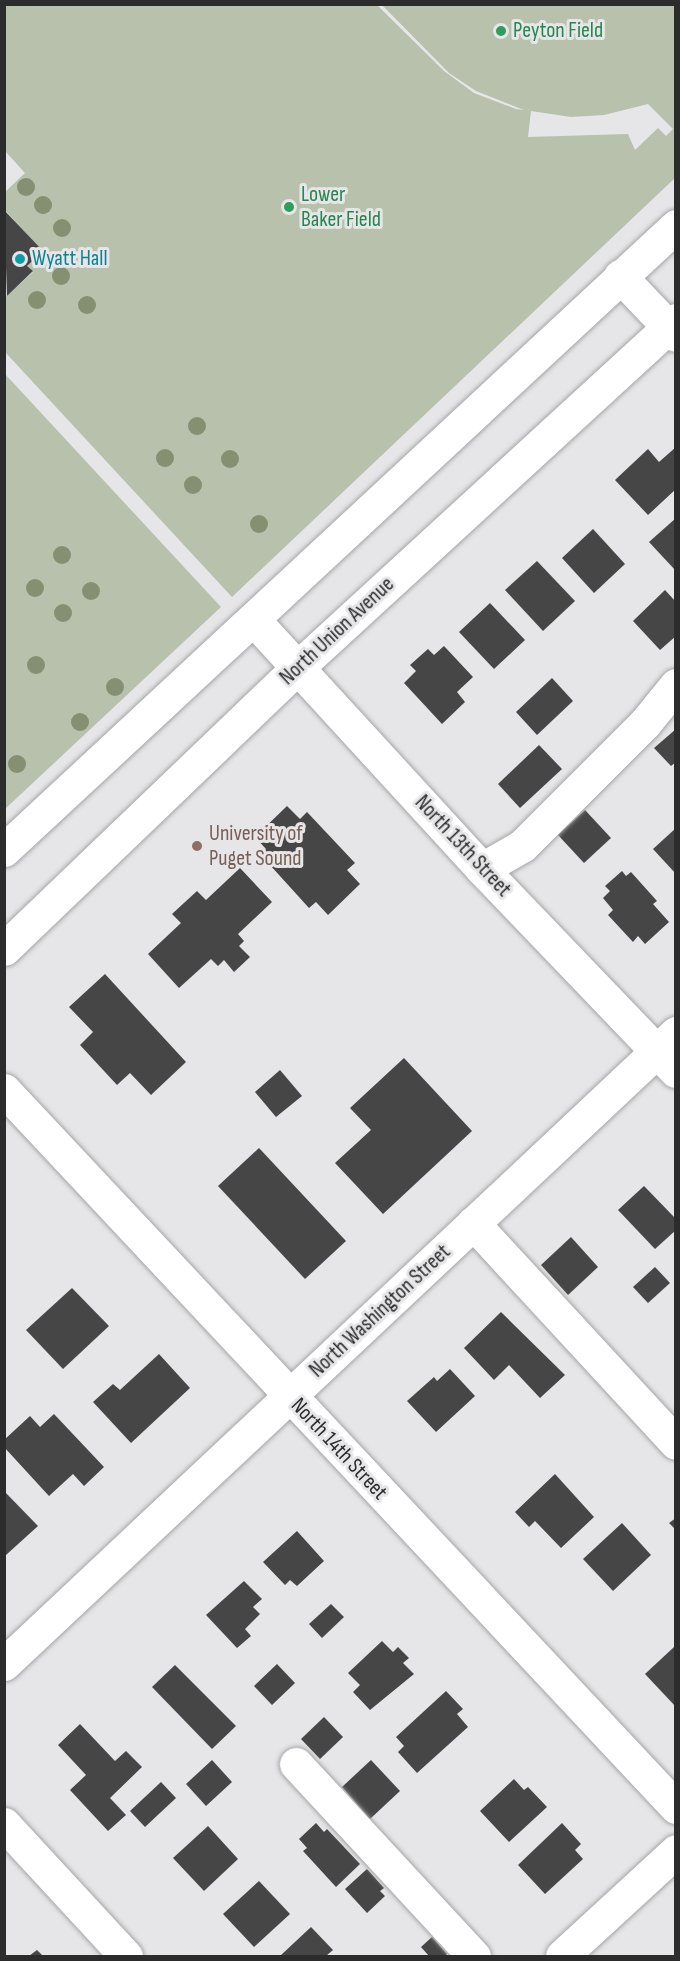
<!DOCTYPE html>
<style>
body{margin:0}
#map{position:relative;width:680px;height:1961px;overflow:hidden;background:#e6e6e8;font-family:"Sofia Sans Condensed",sans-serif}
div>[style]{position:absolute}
.green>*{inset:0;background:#b7c1ab}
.building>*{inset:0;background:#474646}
.roads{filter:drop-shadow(0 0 2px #a4a5a6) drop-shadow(0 0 2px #a4a5a6)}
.minor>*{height:33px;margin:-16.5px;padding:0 16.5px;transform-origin:16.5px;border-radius:16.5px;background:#fff}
.trees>*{width:18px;height:18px;margin:-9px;border-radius:50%;background:#859073}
.dots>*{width:16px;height:16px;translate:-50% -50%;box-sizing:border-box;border:3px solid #e6e6e8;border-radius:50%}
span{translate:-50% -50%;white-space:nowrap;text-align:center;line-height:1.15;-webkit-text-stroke:6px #e6e6e8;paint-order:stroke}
.leisure-label{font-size:22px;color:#27864d}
.left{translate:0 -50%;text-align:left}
.culture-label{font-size:22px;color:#0d838f}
.street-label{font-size:22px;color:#2c2c2d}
.education-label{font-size:22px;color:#785e54}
.frame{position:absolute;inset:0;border:6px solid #2c2c2d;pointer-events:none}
</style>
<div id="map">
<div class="green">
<div style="clip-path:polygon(evenodd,5px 5px,377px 5px,444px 71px,474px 93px,516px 109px,524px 110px,476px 91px,449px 73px,382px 5px,675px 5px,675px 178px,232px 597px,5px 352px,5px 294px,7px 296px,33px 272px,27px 266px,42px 251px,5px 210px,5px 192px,25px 173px,5px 151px,5px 5px,648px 104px,673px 129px,666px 136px,658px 128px,635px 150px,628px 134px,528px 137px,531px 111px,571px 117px,604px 115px,648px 104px)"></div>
<div style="clip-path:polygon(5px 374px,221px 607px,5px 809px)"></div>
</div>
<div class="building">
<div style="clip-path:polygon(4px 210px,43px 251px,27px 266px,33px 271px,7px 296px)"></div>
<div style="clip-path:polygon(676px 447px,676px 489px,648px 515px,615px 480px,648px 449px,659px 462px)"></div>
<div style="clip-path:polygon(676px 518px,676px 571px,649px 542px)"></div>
<div style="clip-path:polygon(593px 529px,625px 564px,594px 593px,562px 558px)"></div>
<div style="clip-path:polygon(537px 561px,575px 601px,543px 631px,505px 590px)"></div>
<div style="clip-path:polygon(665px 590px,676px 602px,676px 636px,660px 650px,633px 621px)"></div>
<div style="clip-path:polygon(490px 603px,525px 640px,494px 669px,459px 632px)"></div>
<div style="clip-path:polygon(444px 646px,473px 677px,457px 692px,465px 702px,442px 724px,404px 683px,416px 671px,410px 665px,428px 649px,434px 655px)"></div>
<div style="clip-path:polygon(552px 678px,573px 701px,537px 735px,516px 712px)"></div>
<div style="clip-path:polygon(676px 729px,676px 762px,671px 766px,654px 748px)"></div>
<div style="clip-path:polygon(539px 745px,562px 769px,520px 808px,498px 784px)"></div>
<div style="clip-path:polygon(287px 806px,300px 819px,307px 812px,355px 863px,347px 870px,360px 884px,328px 915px,316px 902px,309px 908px,260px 854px,266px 849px,255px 837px)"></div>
<div style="clip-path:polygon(585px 810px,611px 838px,584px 863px,558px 835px)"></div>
<div style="clip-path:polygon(676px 828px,676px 874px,653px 849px)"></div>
<div style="clip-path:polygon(240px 868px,272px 902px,238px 934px,244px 941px,239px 946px,250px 957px,234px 972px,224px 960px,218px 966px,211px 959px,179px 988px,148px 954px,181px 923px,172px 914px,197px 891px,206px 900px)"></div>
<div style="clip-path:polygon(622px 871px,626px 876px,631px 872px,657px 901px,653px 904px,669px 922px,645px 944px,638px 936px,633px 942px,608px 915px,613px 910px,603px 898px,610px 891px,605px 886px)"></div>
<div style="clip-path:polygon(105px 974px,186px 1062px,151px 1095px,130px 1073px,117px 1085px,80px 1045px,93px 1032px,69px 1007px)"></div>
<div style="clip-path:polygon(404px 1058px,472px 1131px,383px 1214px,335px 1163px,371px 1130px,350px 1108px)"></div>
<div style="clip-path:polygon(280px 1070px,302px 1096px,276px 1117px,255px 1092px)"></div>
<div style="clip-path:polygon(259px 1148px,346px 1241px,305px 1279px,218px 1186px)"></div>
<div style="clip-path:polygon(644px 1186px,676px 1219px,676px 1230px,655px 1249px,618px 1210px)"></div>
<div style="clip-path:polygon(571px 1237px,598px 1267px,568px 1295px,541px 1265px)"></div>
<div style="clip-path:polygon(655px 1267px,670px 1283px,648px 1303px,633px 1287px)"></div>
<div style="clip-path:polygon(72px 1288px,109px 1326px,63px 1369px,26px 1330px)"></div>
<div style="clip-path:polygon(501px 1312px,565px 1375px,540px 1398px,509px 1365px,494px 1380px,464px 1348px)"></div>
<div style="clip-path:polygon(159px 1354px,190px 1388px,131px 1443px,93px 1402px,113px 1384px,120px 1390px)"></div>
<div style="clip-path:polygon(450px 1369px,475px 1396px,436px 1432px,407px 1401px,434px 1377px,437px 1381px)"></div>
<div style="clip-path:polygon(54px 1414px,104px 1467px,84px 1486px,73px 1474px,49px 1496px,4px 1447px,4px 1440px,30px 1416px,40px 1427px)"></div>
<div style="clip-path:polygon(555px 1474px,594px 1517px,561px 1548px,535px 1521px,529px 1527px,515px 1512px)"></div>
<div style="clip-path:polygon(4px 1491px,38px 1526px,6px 1555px,4px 1553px)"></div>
<div style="clip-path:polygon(676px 1518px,676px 1530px,669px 1523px)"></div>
<div style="clip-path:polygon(622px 1523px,651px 1555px,613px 1591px,583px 1559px)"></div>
<div style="clip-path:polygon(297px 1531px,324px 1561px,297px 1586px,290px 1580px,285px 1585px,263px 1562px)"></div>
<div style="clip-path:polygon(244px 1581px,262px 1599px,253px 1607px,260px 1614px,245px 1629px,251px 1636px,237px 1648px,206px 1615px)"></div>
<div style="clip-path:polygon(331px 1604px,344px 1617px,322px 1638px,309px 1624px)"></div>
<div style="clip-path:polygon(382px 1641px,393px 1652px,398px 1647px,409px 1658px,403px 1663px,414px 1674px,370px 1710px,353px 1692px,360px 1685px,348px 1673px)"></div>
<div style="clip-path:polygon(674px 1647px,676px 1648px,676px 1707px,645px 1674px)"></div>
<div style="clip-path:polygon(277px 1664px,295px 1683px,272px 1705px,254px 1686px)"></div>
<div style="clip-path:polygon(175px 1665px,236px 1726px,212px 1749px,152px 1687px)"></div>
<div style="clip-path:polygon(446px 1691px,463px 1709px,457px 1714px,468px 1727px,417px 1773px,398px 1752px,404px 1746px,396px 1737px)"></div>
<div style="clip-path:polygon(324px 1717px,343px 1737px,320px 1759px,301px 1739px)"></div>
<div style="clip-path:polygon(80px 1724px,115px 1761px,126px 1751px,142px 1767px,110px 1798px,126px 1815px,108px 1831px,70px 1790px,86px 1775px,58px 1745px)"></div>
<div style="clip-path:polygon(212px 1760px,232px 1782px,206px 1806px,186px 1784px)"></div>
<div style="clip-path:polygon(371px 1760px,400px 1791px,370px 1819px,342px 1787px)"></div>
<div style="clip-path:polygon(514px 1779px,524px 1790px,528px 1787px,547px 1807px,509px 1842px,480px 1811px)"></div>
<div style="clip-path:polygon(161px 1782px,176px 1798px,145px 1827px,130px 1811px)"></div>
<div style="clip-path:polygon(316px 1823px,324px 1832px,327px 1829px,360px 1864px,336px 1887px,303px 1851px,307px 1848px,299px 1839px)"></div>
<div style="clip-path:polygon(562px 1823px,581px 1844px,575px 1850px,583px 1859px,545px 1894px,518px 1865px)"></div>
<div style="clip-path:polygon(208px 1826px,238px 1859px,204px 1891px,173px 1858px)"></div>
<div style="clip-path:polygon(367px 1869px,384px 1888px,380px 1891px,385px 1896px,367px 1913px,345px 1889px)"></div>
<div style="clip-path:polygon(259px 1881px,290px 1914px,254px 1947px,223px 1914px)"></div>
<div style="clip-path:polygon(311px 1927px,333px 1950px,326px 1956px,280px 1956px)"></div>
<div style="clip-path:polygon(432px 1937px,447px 1954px,445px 1956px,429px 1956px,421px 1947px)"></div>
<div style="clip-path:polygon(37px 1950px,43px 1956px,29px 1956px)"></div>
</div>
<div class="roads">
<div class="minor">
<div style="left:620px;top:276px;width:81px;rotate:46.5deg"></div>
<div style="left:253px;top:619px;width:339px;rotate:47.5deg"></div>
<div style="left:482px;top:869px;width:280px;rotate:46.2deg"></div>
<div style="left:4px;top:850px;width:917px;rotate:-42.88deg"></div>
<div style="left:482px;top:869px;width:46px;rotate:-29.9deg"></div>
<div style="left:522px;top:846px;width:174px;rotate:-45deg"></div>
<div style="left:645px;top:723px;width:49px;rotate:-50.8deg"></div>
<div style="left:4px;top:949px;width:407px;rotate:-43.8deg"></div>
<div style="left:298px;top:667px;width:513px;rotate:-42.55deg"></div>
<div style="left:4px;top:1090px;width:983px;rotate:46.86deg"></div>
<div style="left:473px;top:1223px;width:299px;rotate:47.3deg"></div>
<div style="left:4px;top:1664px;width:922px;rotate:-43.2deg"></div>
<div style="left:296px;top:1764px;width:262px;rotate:47.2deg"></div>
<div style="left:4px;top:1824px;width:180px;rotate:47.3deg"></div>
<div style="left:562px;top:1956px;width:155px;rotate:-42.6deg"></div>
</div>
</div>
<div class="trees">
<div style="left:26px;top:187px"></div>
<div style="left:43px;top:205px"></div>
<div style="left:62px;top:228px"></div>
<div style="left:61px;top:276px"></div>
<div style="left:37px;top:300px"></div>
<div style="left:87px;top:305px"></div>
<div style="left:197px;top:426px"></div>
<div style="left:165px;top:458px"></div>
<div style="left:230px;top:459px"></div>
<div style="left:193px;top:485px"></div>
<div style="left:259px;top:524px"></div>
<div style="left:62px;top:555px"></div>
<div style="left:35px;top:588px"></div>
<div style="left:91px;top:591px"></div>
<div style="left:63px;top:613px"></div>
<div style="left:36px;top:665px"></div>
<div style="left:115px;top:687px"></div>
<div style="left:80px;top:722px"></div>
<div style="left:17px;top:764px"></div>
</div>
<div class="dots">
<div style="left:501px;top:31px;background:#2e9e5b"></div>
<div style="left:289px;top:207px;background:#2e9e5b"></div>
<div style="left:20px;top:259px;background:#0f9aa8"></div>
<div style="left:197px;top:846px;background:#8d6e63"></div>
</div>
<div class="leisure-label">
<span class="left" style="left:513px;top:31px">Peyton Field</span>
<span class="left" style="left:301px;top:207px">Lower<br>Baker Field</span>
</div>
<div class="culture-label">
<span class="left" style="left:32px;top:259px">Wyatt Hall</span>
</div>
<div class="street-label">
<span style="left:337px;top:631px;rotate:-43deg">North Union Avenue</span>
<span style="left:463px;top:846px;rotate:47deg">North 13th Street</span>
<span style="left:380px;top:1311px;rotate:-43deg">North Washington Street</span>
<span style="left:339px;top:1449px;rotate:47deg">North 14th Street</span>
</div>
<div class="education-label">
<span class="left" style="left:209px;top:846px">University of<br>Puget Sound</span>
</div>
<div class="frame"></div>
</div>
